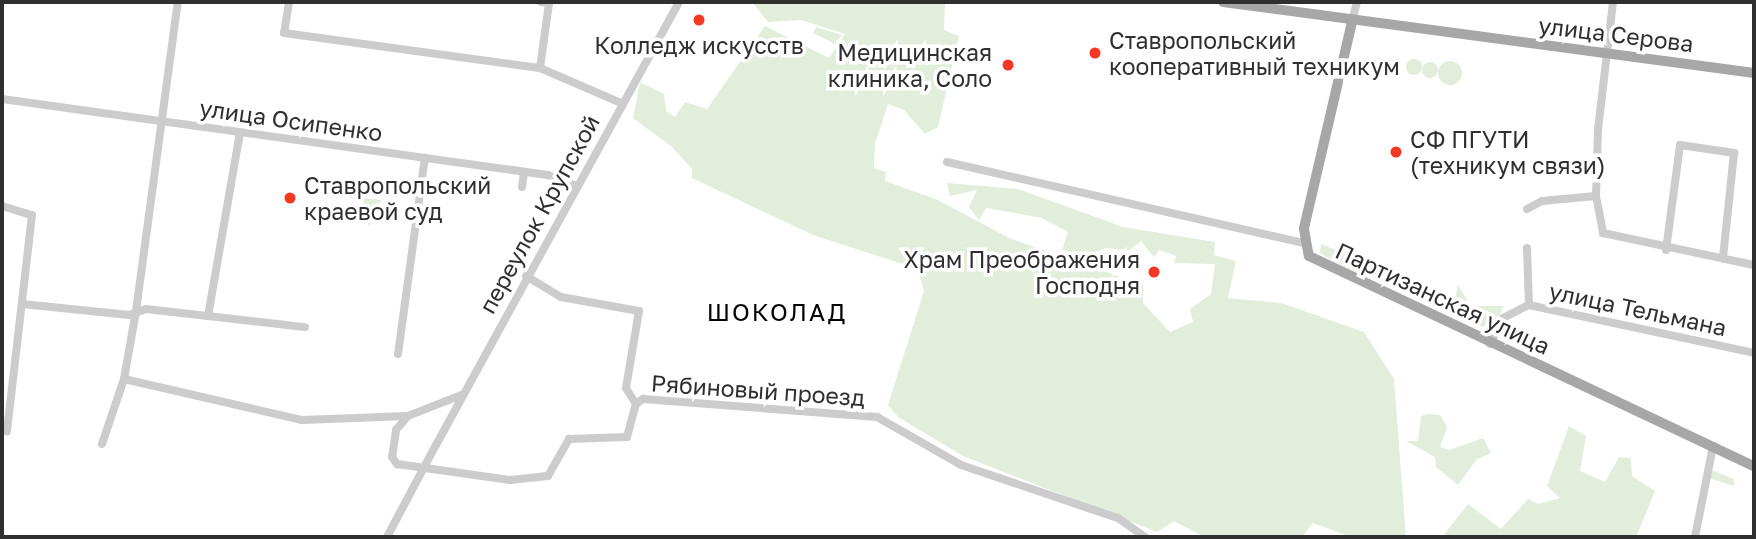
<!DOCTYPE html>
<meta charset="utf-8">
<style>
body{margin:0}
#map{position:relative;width:1756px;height:539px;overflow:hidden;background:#fff;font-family:"Golos Text",sans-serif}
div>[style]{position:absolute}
.green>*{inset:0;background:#e2eddb}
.round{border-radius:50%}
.minor>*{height:8px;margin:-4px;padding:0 4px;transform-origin:4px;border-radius:4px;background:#ccc}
.major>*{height:10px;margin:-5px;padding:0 5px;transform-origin:5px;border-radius:5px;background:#a7a7a7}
.minor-bridge>*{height:8px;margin:-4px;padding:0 4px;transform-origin:4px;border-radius:4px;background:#ccc}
.dots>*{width:19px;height:19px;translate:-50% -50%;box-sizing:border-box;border:4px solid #fff;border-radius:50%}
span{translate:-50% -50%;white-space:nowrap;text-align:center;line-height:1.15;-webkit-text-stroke:7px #fff;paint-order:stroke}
.street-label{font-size:23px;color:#2f2f2f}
.poi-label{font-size:23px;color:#2f2f2f}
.left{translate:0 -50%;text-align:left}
.right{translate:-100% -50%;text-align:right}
.neighbourhood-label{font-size:24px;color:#000;letter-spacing:2px}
.frame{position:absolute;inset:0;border:4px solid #2f2f2f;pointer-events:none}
</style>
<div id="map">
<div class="green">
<div style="clip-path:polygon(752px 2px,945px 2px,944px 30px,959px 36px,938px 127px,925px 134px,904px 110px,888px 104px,875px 144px,874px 168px,886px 172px,885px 181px,938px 200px,1009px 238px,1143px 285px,1143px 303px,1170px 332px,1193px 322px,1190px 309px,1211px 294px,1215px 264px,1174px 263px,1176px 256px,1159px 250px,1154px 257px,1141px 241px,1130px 250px,1105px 248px,1086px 256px,1062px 250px,1068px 232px,1042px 218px,986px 208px,979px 220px,969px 207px,977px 190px,950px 196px,947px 183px,1018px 189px,1123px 227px,1215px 242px,1214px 255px,1236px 261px,1228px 298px,1281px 303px,1364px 332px,1394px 379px,1406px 537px,1351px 537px,1313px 523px,1302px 537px,1204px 537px,1174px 521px,1157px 532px,963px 456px,898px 417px,888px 405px,924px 291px,918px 269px,813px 235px,692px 178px,692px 169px,672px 147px,633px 118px,640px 82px,664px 94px,666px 111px,675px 117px,685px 102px,707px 109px,765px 26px,829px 58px,845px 34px,801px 20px,768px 22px)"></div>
<div style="clip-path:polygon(816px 27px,842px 35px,835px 44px,813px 33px)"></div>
<div class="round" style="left:1406px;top:59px;width:16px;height:16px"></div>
<div class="round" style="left:1438px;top:61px;width:24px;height:24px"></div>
<div class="round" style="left:1422px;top:62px;width:16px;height:16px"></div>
<div style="clip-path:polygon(364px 198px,381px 200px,369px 226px,362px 213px)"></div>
<div style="clip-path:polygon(1321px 244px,1373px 265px,1373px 270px,1365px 276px,1339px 264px,1320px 253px)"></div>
<div style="clip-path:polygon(1458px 285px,1471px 306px,1503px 306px,1497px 323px,1485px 328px,1452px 313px)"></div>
<div style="clip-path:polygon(1428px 414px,1440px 415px,1447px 427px,1440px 447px,1449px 450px,1483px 438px,1491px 453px,1477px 459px,1458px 485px,1436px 467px,1435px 457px,1406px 441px,1418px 441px,1421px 416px)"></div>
<div style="clip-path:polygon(1569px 426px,1586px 436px,1580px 471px,1605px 482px,1619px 457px,1631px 458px,1632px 476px,1655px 491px,1636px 537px,1442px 537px,1468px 504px,1501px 529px,1528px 499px,1538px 504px,1560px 498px,1547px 486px)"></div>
<div style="clip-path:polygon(1711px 470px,1734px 479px,1734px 486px,1709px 478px)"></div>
</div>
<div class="minor">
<div style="left:289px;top:2px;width:31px;rotate:99deg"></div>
<div style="left:284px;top:33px;width:258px;rotate:7.8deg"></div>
<div style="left:541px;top:2px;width:8px;rotate:7deg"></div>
<div style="left:549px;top:3px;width:66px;rotate:97.9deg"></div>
<div style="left:540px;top:68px;width:88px;rotate:23.4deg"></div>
<div style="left:1613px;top:2px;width:128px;rotate:96.7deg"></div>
<div style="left:1598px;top:129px;width:67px;rotate:91.7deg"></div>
<div style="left:1596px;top:196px;width:38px;rotate:79deg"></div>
<div style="left:1603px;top:233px;width:154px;rotate:12deg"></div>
<div style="left:1352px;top:22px;width:21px;rotate:-76deg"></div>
<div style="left:2px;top:99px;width:551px;rotate:7.92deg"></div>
<div style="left:548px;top:175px;width:28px;rotate:21deg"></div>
<div style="left:947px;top:162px;width:365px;rotate:12.8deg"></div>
<div style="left:522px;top:187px;width:15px;rotate:-82deg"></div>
<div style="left:2px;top:206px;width:31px;rotate:17deg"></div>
<div style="left:32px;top:215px;width:218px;rotate:96.6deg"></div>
<div style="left:1527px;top:209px;width:17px;rotate:-28deg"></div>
<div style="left:1542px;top:201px;width:54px;rotate:-5.3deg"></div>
<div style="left:1527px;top:248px;width:57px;rotate:88deg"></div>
<div style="left:1666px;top:250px;width:106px;rotate:-82.4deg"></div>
<div style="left:1680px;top:145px;width:55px;rotate:8.4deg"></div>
<div style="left:1734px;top:153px;width:106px;rotate:96deg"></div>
<div style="left:526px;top:276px;width:41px;rotate:31deg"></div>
<div style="left:561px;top:297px;width:79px;rotate:10.2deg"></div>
<div style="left:639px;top:311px;width:78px;rotate:99.6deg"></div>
<div style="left:626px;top:388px;width:19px;rotate:58deg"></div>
<div style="left:22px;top:304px;width:108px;rotate:5.9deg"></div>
<div style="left:129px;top:315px;width:18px;rotate:-19deg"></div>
<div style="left:146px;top:309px;width:160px;rotate:6.5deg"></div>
<div style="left:208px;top:316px;width:186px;rotate:-80.1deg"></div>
<div style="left:1490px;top:344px;width:29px;rotate:-63deg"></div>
<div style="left:1503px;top:318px;width:29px;rotate:-27deg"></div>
<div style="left:1529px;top:305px;width:230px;rotate:12deg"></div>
<div style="left:398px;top:354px;width:198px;rotate:-82.2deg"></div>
<div style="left:124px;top:379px;width:183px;rotate:13deg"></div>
<div style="left:302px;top:420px;width:106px;rotate:-2.2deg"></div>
<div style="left:464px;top:394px;width:60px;rotate:158.6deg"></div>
<div style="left:408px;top:416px;width:18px;rotate:131deg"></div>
<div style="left:396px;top:430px;width:27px;rotate:98deg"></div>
<div style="left:392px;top:457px;width:9px;rotate:54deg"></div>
<div style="left:397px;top:464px;width:114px;rotate:8.1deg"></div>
<div style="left:510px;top:480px;width:38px;rotate:-6deg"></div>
<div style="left:548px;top:476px;width:43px;rotate:-60.4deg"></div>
<div style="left:569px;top:439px;width:58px;rotate:-2deg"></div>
<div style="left:627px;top:437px;width:34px;rotate:-75deg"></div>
<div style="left:636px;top:404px;width:9px;rotate:-36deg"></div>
<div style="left:643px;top:399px;width:235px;rotate:4.4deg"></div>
<div style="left:877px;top:417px;width:97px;rotate:29.7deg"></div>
<div style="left:961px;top:465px;width:166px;rotate:18.7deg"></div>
<div style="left:1118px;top:518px;width:33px;rotate:35deg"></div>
<div style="left:102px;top:444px;width:69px;rotate:-71.3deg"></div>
<div style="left:124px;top:379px;width:69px;rotate:-80deg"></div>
<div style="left:136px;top:311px;width:312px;rotate:-82.3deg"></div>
<div style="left:436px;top:445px;width:505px;rotate:-61.25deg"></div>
<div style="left:1695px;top:537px;width:93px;rotate:-78.8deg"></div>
</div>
<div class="major">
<div style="left:1223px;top:2px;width:536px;rotate:7.62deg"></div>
<div style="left:1352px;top:22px;width:212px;rotate:103.1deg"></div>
<div style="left:1304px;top:229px;width:27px;rotate:80deg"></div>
<div style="left:1309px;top:256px;width:492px;rotate:25.3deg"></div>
</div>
<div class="minor-bridge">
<div style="left:387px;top:537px;width:104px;rotate:-62deg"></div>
</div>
<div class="dots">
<div style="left:699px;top:20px;background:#f53821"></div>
<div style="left:1095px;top:53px;background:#f53821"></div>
<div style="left:1008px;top:65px;background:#f53821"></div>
<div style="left:1396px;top:152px;background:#f53821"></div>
<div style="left:290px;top:198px;background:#f53821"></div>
<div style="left:1154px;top:272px;background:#f53821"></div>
</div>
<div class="street-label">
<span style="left:1616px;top:34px;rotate:7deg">улица Серова</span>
<span style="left:291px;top:120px;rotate:8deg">улица Осипенко</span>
<span style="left:539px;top:214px;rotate:-61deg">переулок Крупской</span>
<span style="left:1443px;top:298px;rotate:25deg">Партизанская улица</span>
<span style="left:1638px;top:309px;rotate:12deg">улица Тельмана</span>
<span style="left:758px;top:390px;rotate:4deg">Рябиновый проезд</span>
</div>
<div class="poi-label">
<span class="left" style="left:1109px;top:53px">Ставропольский<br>кооперативный техникум</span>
<span style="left:699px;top:45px">Колледж искусств</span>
<span class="right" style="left:992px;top:65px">Медицинская<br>клиника, Соло</span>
<span class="left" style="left:1410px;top:152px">СФ ПГУТИ<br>(техникум связи)</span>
<span class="left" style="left:304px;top:198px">Ставропольский<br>краевой суд</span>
<span class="right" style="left:1140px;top:272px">Храм Преображения<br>Господня</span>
</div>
<div class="neighbourhood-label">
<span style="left:777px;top:312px">ШОКОЛАД</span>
</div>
<div class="frame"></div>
</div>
